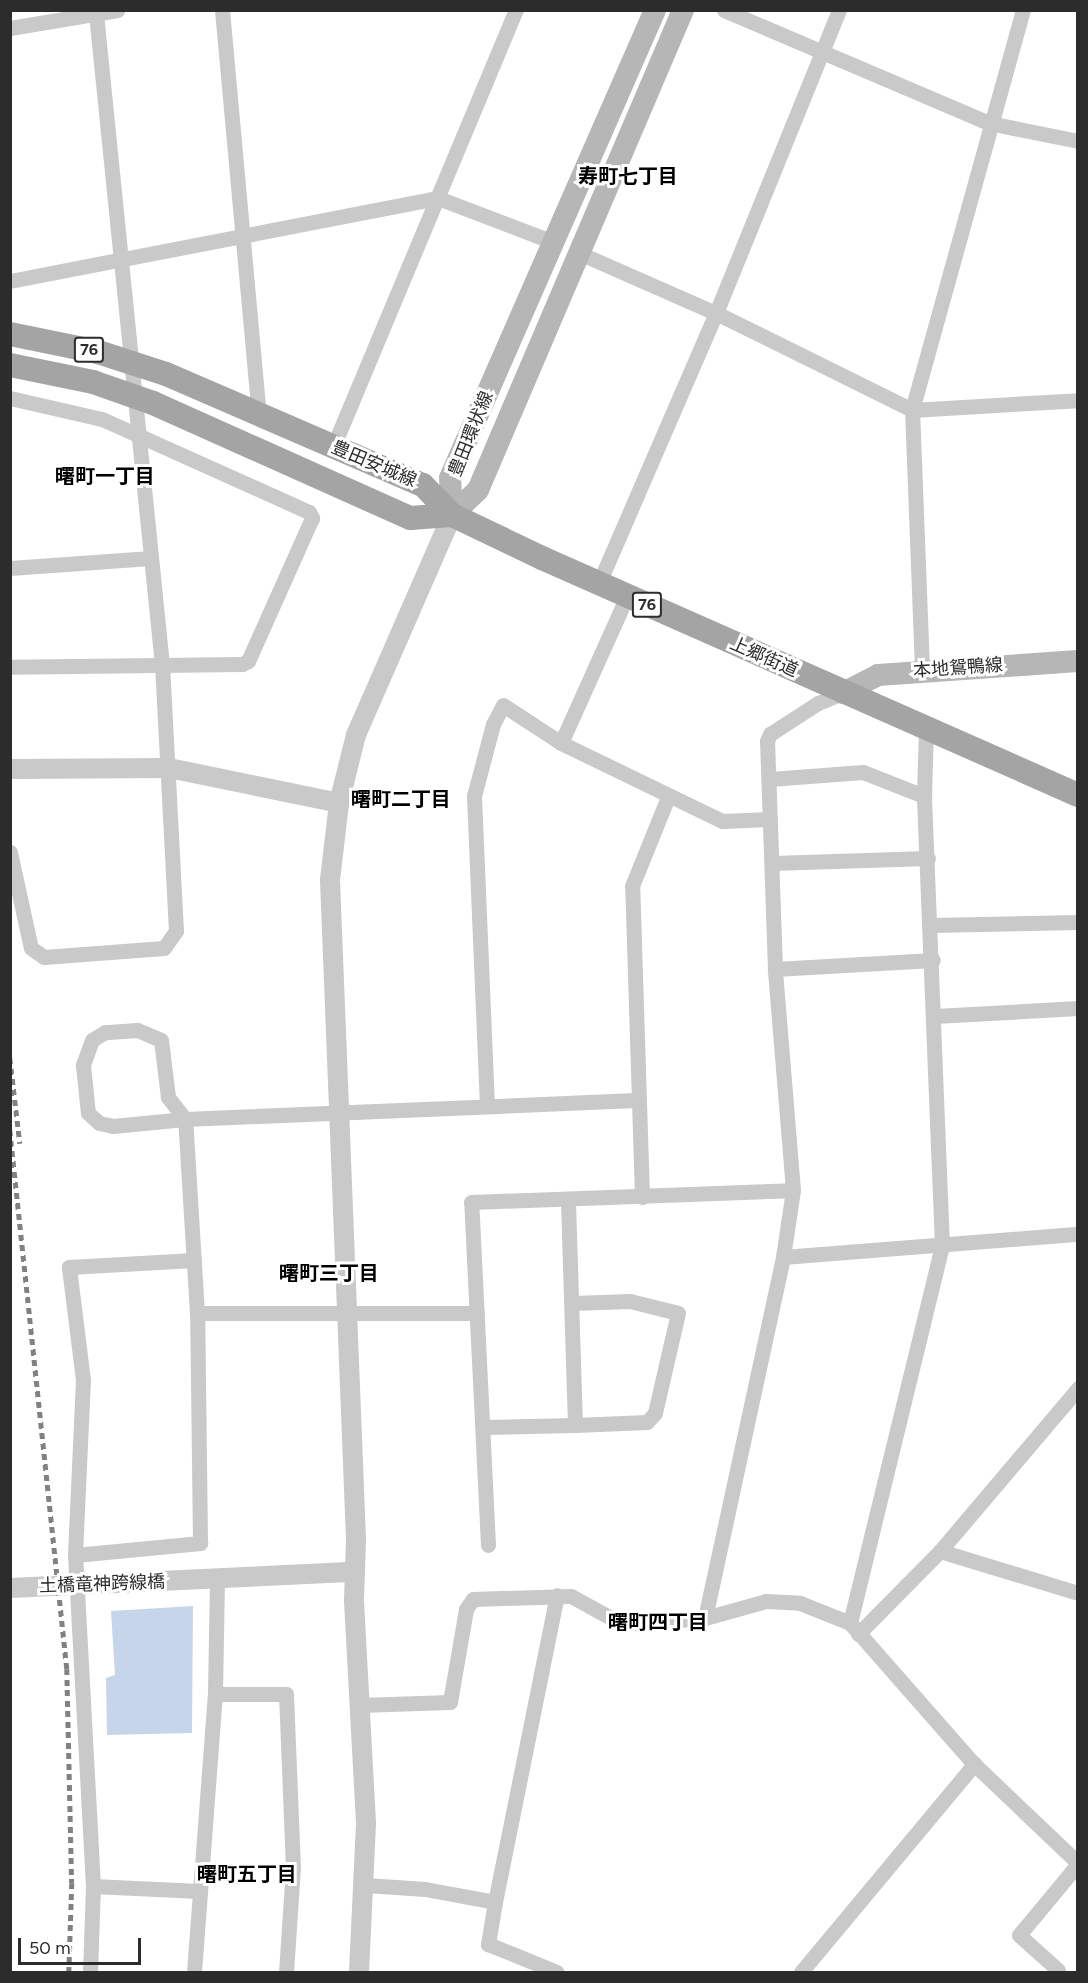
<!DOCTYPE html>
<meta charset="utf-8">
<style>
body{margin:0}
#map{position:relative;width:1088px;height:1983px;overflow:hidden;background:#fff;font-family:Figtree,"Noto Sans JP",sans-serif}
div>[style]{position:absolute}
.water>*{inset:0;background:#c6d5e9}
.minor>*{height:15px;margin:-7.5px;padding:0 7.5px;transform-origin:7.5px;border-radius:7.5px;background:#c9c9c9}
.tertiary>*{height:20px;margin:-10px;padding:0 10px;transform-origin:10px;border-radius:10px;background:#c9c9c9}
.secondary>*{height:22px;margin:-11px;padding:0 11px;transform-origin:11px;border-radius:11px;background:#b6b6b6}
.primary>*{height:24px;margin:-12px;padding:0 12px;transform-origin:12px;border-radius:12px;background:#a4a4a4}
.rail>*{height:4.5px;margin-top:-2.25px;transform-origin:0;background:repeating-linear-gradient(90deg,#818181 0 6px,transparent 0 10.5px)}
span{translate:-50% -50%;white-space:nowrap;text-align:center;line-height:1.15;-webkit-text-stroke:6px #fff;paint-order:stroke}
.shield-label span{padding:2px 4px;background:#fff;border:2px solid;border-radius:4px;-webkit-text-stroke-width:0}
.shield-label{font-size:16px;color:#2c2c2c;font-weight:700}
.street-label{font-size:18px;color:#2c2c2c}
.neighbourhood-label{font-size:20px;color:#000;font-weight:700}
.frame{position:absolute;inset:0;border:12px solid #2c2c2c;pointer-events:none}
.scale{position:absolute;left:18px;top:1938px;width:123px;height:27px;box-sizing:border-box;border:3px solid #2c2c2c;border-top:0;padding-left:8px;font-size:18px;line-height:21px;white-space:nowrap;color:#2c2c2c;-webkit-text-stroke:4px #fff;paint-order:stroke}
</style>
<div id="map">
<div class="water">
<div style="clip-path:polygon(193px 1606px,192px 1733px,107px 1735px,106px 1678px,115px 1675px,111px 1611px)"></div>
</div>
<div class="minor">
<div style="left:222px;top:10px;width:407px;rotate:84.8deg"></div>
<div style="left:724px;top:10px;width:288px;rotate:23.1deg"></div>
<div style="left:989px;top:123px;width:91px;rotate:11.4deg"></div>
<div style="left:10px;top:28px;width:109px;rotate:-9.5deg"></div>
<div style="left:579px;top:253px;width:150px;rotate:23.7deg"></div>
<div style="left:716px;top:313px;width:219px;rotate:26.3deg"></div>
<div style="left:912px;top:410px;width:166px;rotate:-3.4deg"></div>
<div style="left:10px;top:281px;width:436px;rotate:-11deg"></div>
<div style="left:438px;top:198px;width:123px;rotate:20.9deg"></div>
<div style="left:10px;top:398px;width:94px;rotate:12.9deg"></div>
<div style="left:102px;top:419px;width:227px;rotate:24.2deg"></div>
<div style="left:309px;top:512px;width:7px;rotate:63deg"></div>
<div style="left:312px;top:518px;width:157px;rotate:114.1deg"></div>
<div style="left:248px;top:661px;width:7px;rotate:153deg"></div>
<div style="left:242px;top:664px;width:232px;rotate:179.3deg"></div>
<div style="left:333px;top:447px;width:474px;rotate:-67.3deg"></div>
<div style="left:10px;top:568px;width:141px;rotate:-4.1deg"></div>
<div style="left:599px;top:583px;width:294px;rotate:-66.6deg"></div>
<div style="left:716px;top:313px;width:327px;rotate:-67.9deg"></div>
<div style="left:922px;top:669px;width:259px;rotate:-92.2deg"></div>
<div style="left:912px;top:410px;width:415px;rotate:-74.5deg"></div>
<div style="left:561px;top:743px;width:161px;rotate:-65.8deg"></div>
<div style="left:770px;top:779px;width:93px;rotate:-4.3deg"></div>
<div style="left:863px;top:772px;width:66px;rotate:21.5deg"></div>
<div style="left:10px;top:852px;width:98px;rotate:77.7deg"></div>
<div style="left:31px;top:948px;width:16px;rotate:35deg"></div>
<div style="left:44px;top:957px;width:120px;rotate:-4.3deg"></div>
<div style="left:164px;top:948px;width:21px;rotate:-55deg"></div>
<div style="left:176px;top:931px;width:266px;rotate:-93deg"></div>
<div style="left:162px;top:665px;width:654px;rotate:-95.79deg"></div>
<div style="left:772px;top:863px;width:156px;rotate:-1.8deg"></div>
<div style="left:931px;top:925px;width:147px;rotate:-1.2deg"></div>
<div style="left:775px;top:969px;width:158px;rotate:-3.3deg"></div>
<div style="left:935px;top:1016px;width:143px;rotate:-3.2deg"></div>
<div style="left:487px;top:1106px;width:310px;rotate:-92.4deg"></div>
<div style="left:474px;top:796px;width:74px;rotate:-75.2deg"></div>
<div style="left:493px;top:724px;width:21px;rotate:-62deg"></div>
<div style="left:503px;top:705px;width:69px;rotate:33.2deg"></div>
<div style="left:561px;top:743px;width:179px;rotate:25.8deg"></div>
<div style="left:722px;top:821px;width:48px;rotate:-2.4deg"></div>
<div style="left:642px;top:1197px;width:311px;rotate:-91.8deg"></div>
<div style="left:632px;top:886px;width:96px;rotate:-68deg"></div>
<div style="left:783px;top:1257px;width:296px;rotate:-4.5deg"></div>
<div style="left:572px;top:1303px;width:58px;rotate:-2deg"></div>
<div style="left:630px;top:1301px;width:49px;rotate:14deg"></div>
<div style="left:678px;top:1313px;width:103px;rotate:103deg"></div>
<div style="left:655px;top:1413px;width:12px;rotate:132deg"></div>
<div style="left:647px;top:1422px;width:72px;rotate:177.6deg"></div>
<div style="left:197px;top:1313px;width:280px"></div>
<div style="left:484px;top:1427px;width:91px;rotate:-1.3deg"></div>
<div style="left:575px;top:1425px;width:226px;rotate:-91.8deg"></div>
<div style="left:488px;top:1545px;width:343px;rotate:-92.8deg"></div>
<div style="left:471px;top:1202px;width:322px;rotate:-2.1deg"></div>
<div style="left:940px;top:1551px;width:144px;rotate:16.9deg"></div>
<div style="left:75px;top:1555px;width:126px;rotate:-5.5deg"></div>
<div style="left:200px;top:1543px;width:230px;rotate:-90.7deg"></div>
<div style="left:197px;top:1313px;width:194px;rotate:-93.5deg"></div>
<div style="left:185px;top:1119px;width:28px;rotate:-128deg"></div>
<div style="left:168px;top:1097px;width:57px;rotate:-97deg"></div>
<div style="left:161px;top:1040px;width:26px;rotate:-157deg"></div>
<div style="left:137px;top:1030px;width:32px;rotate:176deg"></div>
<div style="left:105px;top:1032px;width:15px;rotate:148deg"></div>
<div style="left:92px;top:1040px;width:27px;rotate:110deg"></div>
<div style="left:83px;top:1065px;width:48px;rotate:84.1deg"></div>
<div style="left:88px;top:1113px;width:15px;rotate:42deg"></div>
<div style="left:99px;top:1123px;width:14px;rotate:12deg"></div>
<div style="left:113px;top:1126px;width:72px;rotate:-5.6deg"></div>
<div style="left:185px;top:1119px;width:451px;rotate:-2.4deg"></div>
<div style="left:705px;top:1618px;width:369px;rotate:-77.8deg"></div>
<div style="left:783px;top:1257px;width:68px;rotate:-81.5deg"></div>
<div style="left:793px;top:1190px;width:222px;rotate:-94.7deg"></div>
<div style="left:775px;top:969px;width:228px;rotate:-92deg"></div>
<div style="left:767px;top:741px;width:8px;rotate:-67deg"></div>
<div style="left:770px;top:734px;width:57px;rotate:-32.9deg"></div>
<div style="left:818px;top:703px;width:27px;rotate:-22deg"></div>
<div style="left:850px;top:1623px;width:388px;rotate:-76.3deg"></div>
<div style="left:942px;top:1246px;width:450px;rotate:-92.3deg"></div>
<div style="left:924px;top:796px;width:67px;rotate:-88.3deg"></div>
<div style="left:858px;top:1634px;width:117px;rotate:-45.3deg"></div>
<div style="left:940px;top:1551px;width:214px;rotate:-49.7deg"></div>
<div style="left:215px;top:1694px;width:71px"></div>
<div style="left:286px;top:1694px;width:173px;rotate:87.7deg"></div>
<div style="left:293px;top:1867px;width:105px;rotate:93.8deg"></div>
<div style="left:359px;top:1705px;width:91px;rotate:-1.9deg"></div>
<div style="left:450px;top:1702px;width:94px;rotate:-80.2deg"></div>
<div style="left:466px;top:1609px;width:12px;rotate:-55deg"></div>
<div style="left:473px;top:1599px;width:98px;rotate:-1.8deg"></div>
<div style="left:571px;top:1596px;width:48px;rotate:28.7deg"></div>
<div style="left:613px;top:1619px;width:24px;rotate:9deg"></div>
<div style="left:637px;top:1623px;width:68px;rotate:-4.2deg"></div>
<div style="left:705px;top:1618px;width:63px;rotate:-15.6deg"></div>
<div style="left:766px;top:1601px;width:34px;rotate:3deg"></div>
<div style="left:800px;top:1603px;width:54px;rotate:21.8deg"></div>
<div style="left:850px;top:1623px;width:188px;rotate:48.7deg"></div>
<div style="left:974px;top:1764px;width:144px;rotate:43.6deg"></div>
<div style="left:366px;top:1885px;width:59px;rotate:3.9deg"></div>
<div style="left:425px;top:1889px;width:71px;rotate:10.5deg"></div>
<div style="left:495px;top:1902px;width:313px;rotate:-78.6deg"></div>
<div style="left:93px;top:1886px;width:106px;rotate:2.7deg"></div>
<div style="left:495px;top:1902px;width:43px;rotate:99.5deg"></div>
<div style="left:488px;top:1944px;width:74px;rotate:22.1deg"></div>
<div style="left:1058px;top:1970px;width:52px;rotate:-138.1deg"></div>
<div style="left:1019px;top:1935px;width:92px;rotate:-50.3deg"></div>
<div style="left:90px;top:1972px;width:86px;rotate:-88deg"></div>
<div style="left:93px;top:1886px;width:331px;rotate:-93.1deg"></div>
<div style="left:75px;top:1555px;width:175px;rotate:-87.4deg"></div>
<div style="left:83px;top:1380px;width:114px;rotate:-97.1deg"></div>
<div style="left:69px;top:1267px;width:125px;rotate:-3.2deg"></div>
<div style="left:194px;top:1972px;width:279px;rotate:-85.7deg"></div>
<div style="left:215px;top:1694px;width:114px;rotate:-89deg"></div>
<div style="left:801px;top:1972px;width:271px;rotate:-50.2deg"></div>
</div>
<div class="tertiary">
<div style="left:10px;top:769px;width:159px;rotate:-0.4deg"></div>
<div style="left:169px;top:768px;width:174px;rotate:11.6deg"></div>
<div style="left:10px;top:1588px;width:345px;rotate:-2.7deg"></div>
<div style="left:359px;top:1972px;width:149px;rotate:-87.3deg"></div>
<div style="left:366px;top:1823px;width:223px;rotate:-93.1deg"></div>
<div style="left:354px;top:1600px;width:61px;rotate:-88.1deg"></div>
<div style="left:356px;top:1539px;width:660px;rotate:-92.26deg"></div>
<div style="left:330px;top:880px;width:78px;rotate:-83.3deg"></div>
<div style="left:339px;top:803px;width:70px;rotate:-76deg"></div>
<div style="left:356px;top:735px;width:240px;rotate:-66.4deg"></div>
</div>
<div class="secondary">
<div style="left:452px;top:515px;width:36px;rotate:-44deg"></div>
<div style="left:478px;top:490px;width:522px;rotate:-66.87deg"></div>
<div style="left:452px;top:515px;width:37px;rotate:-93deg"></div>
<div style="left:450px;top:478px;width:511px;rotate:-66.34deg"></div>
<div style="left:843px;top:693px;width:39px;rotate:-27deg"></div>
<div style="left:878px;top:675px;width:200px;rotate:-4deg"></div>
</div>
<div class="primary">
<div style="left:10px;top:334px;width:90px;rotate:11.6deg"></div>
<div style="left:98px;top:352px;width:71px;rotate:17.9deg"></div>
<div style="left:166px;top:374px;width:280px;rotate:23.4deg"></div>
<div style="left:423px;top:485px;width:42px;rotate:46deg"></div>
<div style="left:452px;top:515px;width:100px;rotate:25.5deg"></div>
<div style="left:542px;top:558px;width:586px;rotate:23.85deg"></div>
<div style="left:10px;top:365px;width:85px;rotate:11.6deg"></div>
<div style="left:93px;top:382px;width:64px;rotate:19.3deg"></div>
<div style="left:153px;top:403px;width:282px;rotate:24.1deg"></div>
<div style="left:410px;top:518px;width:42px;rotate:-4.1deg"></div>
</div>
<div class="rail">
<div style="left:10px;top:1058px;width:86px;rotate:83.3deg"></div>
<div style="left:10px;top:1130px;width:542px;rotate:83.96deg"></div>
<div style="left:67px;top:1669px;width:214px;rotate:88.7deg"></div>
<div style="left:72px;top:1883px;width:89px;rotate:91.9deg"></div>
</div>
<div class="shield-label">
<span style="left:89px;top:350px">76</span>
<span style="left:647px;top:605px">76</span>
</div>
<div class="street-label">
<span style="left:471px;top:434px;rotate:-68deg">豊田環状線</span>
<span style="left:374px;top:464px;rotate:23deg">豊田安城線</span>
<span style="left:764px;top:657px;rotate:24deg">上郷街道</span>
<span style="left:958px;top:668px;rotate:-4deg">本地鴛鴨線</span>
<span style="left:102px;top:1584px;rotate:-2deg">土橋竜神跨線橋</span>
</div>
<div class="neighbourhood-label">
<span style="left:628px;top:176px">寿町七丁目</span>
<span style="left:105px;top:476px">曙町一丁目</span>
<span style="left:401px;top:799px">曙町二丁目</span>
<span style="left:329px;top:1273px">曙町三丁目</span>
<span style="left:658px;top:1622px">曙町四丁目</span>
<span style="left:247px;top:1874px">曙町五丁目</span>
</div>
<div class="frame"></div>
<div class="scale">50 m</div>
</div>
